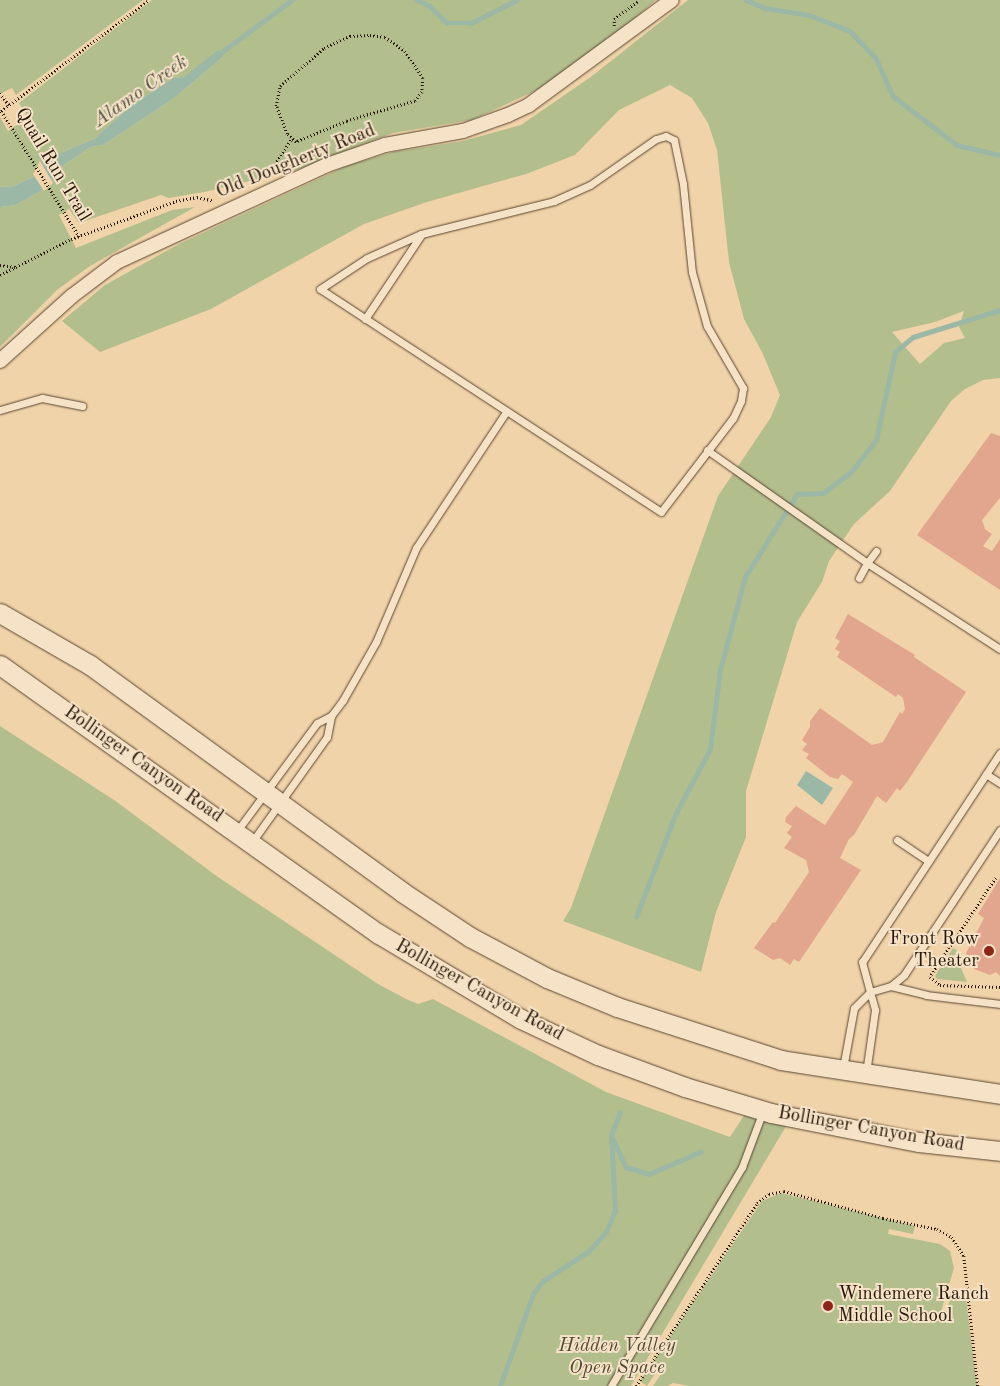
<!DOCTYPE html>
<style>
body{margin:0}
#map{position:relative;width:1000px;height:1386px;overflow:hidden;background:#f1d3a9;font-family:"Old Standard TT",serif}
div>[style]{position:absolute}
.green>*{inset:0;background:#b3be8d}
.water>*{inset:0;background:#9bb8a6}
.pier>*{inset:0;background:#f1d3a9}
.stream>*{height:4.5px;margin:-2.25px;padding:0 2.25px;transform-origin:2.25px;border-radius:2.25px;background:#9bb8a6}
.building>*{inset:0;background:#e1a68d}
.path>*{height:2.5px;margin-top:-1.25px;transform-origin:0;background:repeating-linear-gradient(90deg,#261709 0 1px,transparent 0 3.5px)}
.roads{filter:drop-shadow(0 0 1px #594631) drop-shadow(0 0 1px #594631)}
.lane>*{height:7px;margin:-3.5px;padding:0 3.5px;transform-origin:3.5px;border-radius:3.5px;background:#f6e2c7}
.street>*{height:14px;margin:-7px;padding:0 7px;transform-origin:7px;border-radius:7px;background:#f6e2c7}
.secondary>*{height:19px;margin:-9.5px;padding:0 9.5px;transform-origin:9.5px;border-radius:9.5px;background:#f6e2c7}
.dots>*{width:14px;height:14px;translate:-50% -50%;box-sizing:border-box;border:2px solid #f6e2c7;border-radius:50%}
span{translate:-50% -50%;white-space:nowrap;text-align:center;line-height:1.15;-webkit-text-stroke:4px #f6e2c7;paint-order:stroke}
.street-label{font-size:19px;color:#261709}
.poi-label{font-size:19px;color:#261709}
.right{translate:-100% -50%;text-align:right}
.left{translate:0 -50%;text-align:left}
.park-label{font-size:19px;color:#504931;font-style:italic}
.water-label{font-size:20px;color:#4f4f40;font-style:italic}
</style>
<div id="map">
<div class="green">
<div style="clip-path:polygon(0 0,143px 0,16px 95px,12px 88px,0 94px)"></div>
<div style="clip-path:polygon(152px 0,656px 0,611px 39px,537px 90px,472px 120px,393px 133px,299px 169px,204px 192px,169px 198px,161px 195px,79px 223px,69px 209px,59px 215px,76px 248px,172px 210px,195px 207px,90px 266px,57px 290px,0 347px,0 207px,16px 205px,41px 191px,52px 173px,91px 147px,103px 145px,173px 99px,223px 57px,184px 77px,173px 78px,132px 105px,94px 139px,43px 161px,35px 176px,14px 186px,0 187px,0 117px,8px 131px,28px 117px,19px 103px)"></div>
<div style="clip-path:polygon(evenodd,688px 0,1000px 0,1000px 378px,983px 380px,965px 389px,951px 401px,890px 491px,854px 524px,829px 561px,822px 582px,797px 622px,746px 791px,746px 837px,716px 912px,701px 972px,563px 921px,571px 908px,718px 496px,771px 417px,780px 395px,762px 352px,744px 319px,729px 262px,717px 150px,708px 123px,692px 98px,670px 85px,619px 110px,575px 155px,526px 174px,427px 202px,364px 224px,211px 309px,100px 352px,62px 321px,105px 285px,179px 244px,346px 166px,393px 152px,463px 141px,521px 125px,592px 76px,688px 0,964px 311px,959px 327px,965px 338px,944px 343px,920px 364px,892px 332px,935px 322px,964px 311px)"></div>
<div style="clip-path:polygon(0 726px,114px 800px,218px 877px,378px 984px,406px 999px,418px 1004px,433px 999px,606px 1092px,727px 1136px,730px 1137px,751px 1105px,791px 1118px,631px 1386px,0 1386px)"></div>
<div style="clip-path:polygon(953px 948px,957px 950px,955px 954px,967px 982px,937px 979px,935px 976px)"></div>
<div style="clip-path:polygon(781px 1193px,915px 1226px,913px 1234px,889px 1229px,888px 1234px,940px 1244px,950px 1251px,954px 1268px,939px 1318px,945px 1319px,951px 1295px,966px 1299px,977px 1386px,689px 1386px,673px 1383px,668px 1386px,653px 1386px,665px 1368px,661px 1365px,647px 1386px,640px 1381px,762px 1201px)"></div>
</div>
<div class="water">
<div style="clip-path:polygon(218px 50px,223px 52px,223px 57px,173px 99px,103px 145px,91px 147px,52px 173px,53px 179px,41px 191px,16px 205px,0 207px,0 187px,14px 186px,35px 176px,42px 161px,94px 139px,132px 105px,173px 78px,184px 77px)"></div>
<div style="clip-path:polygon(806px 771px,833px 788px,822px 805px,797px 785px)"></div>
</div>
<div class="pier">
<div style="clip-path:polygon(40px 161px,53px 183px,44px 191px,33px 174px)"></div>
</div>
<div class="stream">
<div style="left:417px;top:0;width:14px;rotate:25deg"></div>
<div style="left:430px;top:6px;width:24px;rotate:45deg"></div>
<div style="left:447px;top:23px;width:24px"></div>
<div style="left:471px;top:23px;width:51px;rotate:-26.6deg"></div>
<div style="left:746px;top:0;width:21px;rotate:23deg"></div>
<div style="left:765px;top:8px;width:45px;rotate:9deg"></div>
<div style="left:809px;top:15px;width:44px;rotate:21.3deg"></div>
<div style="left:850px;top:31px;width:37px;rotate:46deg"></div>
<div style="left:876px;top:58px;width:42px;rotate:65.9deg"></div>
<div style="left:893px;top:96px;width:81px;rotate:37.4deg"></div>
<div style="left:957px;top:145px;width:44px;rotate:13.1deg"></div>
<div style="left:219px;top:54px;width:91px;rotate:-36.5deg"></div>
<div style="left:636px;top:917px;width:111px;rotate:-69deg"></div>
<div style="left:676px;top:813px;width:72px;rotate:-62deg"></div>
<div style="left:710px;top:749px;width:80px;rotate:-82.8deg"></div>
<div style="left:720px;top:670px;width:96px;rotate:-75deg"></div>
<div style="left:745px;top:577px;width:98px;rotate:-57.9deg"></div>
<div style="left:797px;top:494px;width:26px;rotate:-2deg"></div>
<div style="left:823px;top:493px;width:35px;rotate:-37deg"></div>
<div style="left:851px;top:472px;width:41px;rotate:-52deg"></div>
<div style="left:876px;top:440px;width:90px;rotate:-77.8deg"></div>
<div style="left:895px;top:352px;width:23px;rotate:-40deg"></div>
<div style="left:913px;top:337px;width:91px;rotate:-17.2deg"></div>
<div style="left:613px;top:1139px;width:31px;rotate:65deg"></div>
<div style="left:626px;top:1167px;width:24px;rotate:17deg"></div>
<div style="left:649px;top:1174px;width:56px;rotate:-23.3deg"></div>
<div style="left:500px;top:1386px;width:98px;rotate:-70.3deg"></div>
<div style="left:533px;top:1294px;width:16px;rotate:-52deg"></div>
<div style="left:543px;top:1281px;width:55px;rotate:-33.1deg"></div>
<div style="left:589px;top:1251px;width:25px;rotate:-48deg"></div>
<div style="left:606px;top:1232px;width:23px;rotate:-67deg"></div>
<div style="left:615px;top:1211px;width:76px;rotate:-93deg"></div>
<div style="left:611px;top:1135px;width:24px;rotate:-68deg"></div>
</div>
<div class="building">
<div style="clip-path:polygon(991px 433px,1000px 436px,1000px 498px,982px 520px,985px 529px,992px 534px,983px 546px,992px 551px,1000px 539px,1000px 590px,917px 535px)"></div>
<div style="clip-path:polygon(848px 614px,915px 655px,914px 657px,966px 692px,907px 782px,900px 791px,897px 788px,886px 803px,877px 796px,854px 835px,849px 839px,840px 858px,861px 870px,799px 962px,794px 959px,790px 965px,780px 958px,773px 960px,754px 948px,773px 922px,775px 923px,809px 872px,806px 860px,784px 848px,792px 837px,787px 833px,792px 826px,785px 822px,786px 817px,796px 806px,825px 825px,853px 782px,842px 774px,838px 779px,830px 777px,806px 758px,809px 754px,802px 750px,807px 744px,802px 740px,810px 727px,810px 721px,820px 708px,872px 745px,883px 742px,900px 712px,902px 714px,905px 709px,903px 698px,898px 694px,896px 697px,837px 657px,840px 652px,835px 649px,840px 641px,835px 638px)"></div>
<div style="clip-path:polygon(1000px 878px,1000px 976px,996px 972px,990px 975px,974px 969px,966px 953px,984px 918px,978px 914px)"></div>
</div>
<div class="path">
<div style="left:614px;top:26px;width:7px;rotate:-90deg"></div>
<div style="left:614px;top:19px;width:31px;rotate:-37deg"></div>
<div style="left:370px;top:35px;width:15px;rotate:8deg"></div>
<div style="left:385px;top:37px;width:24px;rotate:35deg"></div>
<div style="left:405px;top:51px;width:32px;rotate:56deg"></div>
<div style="left:423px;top:78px;width:14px;rotate:94deg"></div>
<div style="left:422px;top:92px;width:11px;rotate:128deg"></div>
<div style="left:415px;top:101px;width:71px;rotate:163.6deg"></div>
<div style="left:347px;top:121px;width:55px;rotate:157.6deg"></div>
<div style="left:296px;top:142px;width:12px;rotate:-138deg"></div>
<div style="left:287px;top:134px;width:30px;rotate:-111deg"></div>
<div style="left:276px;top:106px;width:20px;rotate:-79deg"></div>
<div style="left:280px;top:86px;width:58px;rotate:-40.8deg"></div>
<div style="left:324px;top:48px;width:29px;rotate:-25deg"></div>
<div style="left:350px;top:36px;width:20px;rotate:-3deg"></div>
<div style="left:0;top:93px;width:15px;rotate:53deg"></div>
<div style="left:267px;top:176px;width:45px;rotate:-56.7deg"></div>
<div style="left:79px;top:237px;width:148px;rotate:-121.8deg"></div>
<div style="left:1px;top:111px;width:185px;rotate:-36.9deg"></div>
<div style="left:0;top:265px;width:16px;rotate:7deg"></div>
<div style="left:0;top:275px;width:80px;rotate:-26.9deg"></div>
<div style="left:71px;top:239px;width:112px;rotate:-19.9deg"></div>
<div style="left:176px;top:201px;width:21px;rotate:-11deg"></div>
<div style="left:197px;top:197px;width:17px;rotate:13deg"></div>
<div style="left:996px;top:878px;width:119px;rotate:123.7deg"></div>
<div style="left:930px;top:977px;width:13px;rotate:39deg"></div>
<div style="left:940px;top:985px;width:60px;rotate:1.9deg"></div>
<div style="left:636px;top:1386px;width:219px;rotate:-56.5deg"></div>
<div style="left:757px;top:1203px;width:15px;rotate:-37deg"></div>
<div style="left:769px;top:1194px;width:15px;rotate:-11deg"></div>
<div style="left:784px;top:1191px;width:103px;rotate:15.3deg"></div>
<div style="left:883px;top:1218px;width:55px;rotate:11.5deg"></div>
<div style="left:937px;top:1229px;width:17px;rotate:28deg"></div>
<div style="left:952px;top:1237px;width:22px;rotate:58deg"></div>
<div style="left:964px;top:1256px;width:131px;rotate:83.9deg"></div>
</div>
<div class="roads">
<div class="lane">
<div style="left:666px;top:136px;width:9px;rotate:27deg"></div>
<div style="left:674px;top:140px;width:45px;rotate:78.4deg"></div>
<div style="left:683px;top:184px;width:88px;rotate:84.2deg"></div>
<div style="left:692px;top:272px;width:56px;rotate:74.5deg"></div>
<div style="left:707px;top:326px;width:72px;rotate:59.9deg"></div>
<div style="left:743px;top:388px;width:13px;rotate:99deg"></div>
<div style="left:741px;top:401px;width:19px;rotate:115deg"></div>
<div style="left:733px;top:418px;width:118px;rotate:127.5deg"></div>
<div style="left:661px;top:512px;width:407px;rotate:-146.8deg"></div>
<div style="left:320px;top:289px;width:56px;rotate:-33.4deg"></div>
<div style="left:367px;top:258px;width:59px;rotate:-24deg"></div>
<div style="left:421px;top:234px;width:137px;rotate:-13.9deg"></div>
<div style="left:554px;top:201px;width:39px;rotate:-24deg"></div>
<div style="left:590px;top:185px;width:80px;rotate:-34.9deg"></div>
<div style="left:656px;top:139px;width:10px;rotate:-17deg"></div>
<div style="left:365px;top:319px;width:101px;rotate:-56.3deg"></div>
<div style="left:0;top:410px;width:44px;rotate:-15.9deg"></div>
<div style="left:42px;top:398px;width:41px;rotate:11.3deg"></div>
<div style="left:707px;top:450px;width:196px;rotate:35.2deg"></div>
<div style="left:867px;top:563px;width:15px;rotate:-53deg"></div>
<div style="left:859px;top:578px;width:17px;rotate:-62deg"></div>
<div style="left:867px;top:563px;width:158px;rotate:32.9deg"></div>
<div style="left:1000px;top:753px;width:250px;rotate:123.4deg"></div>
<div style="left:862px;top:962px;width:31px;rotate:75deg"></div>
<div style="left:870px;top:992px;width:22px;rotate:-16deg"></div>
<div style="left:891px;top:986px;width:17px;rotate:-40deg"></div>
<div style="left:904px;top:975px;width:174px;rotate:-56.5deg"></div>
<div style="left:986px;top:774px;width:17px;rotate:33deg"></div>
<div style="left:237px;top:831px;width:134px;rotate:-53.5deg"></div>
<div style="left:317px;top:723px;width:16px;rotate:-27deg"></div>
<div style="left:331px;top:716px;width:20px;rotate:-53deg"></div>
<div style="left:343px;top:700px;width:67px;rotate:-60.4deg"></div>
<div style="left:376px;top:642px;width:102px;rotate:-66.9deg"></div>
<div style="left:416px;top:548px;width:163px;rotate:-56.5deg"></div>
<div style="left:897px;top:840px;width:37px;rotate:34deg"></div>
<div style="left:252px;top:842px;width:129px;rotate:-54.5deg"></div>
<div style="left:327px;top:737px;width:21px;rotate:-79deg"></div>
<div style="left:891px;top:986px;width:36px;rotate:14deg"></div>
<div style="left:926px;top:995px;width:75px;rotate:6.9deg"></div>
<div style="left:843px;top:1068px;width:61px;rotate:-79.6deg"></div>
<div style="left:854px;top:1008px;width:23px;rotate:-45deg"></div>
<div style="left:870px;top:992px;width:19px;rotate:74deg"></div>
<div style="left:875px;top:1010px;width:64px;rotate:98.1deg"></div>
<div style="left:611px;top:1386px;width:255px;rotate:-59.1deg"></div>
<div style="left:742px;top:1167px;width:60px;rotate:-69.4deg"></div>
</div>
<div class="street">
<div style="left:0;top:361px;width:97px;rotate:-42.1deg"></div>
<div style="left:72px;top:296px;width:56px;rotate:-37.1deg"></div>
<div style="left:117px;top:262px;width:231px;rotate:-24.8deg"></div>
<div style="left:327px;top:165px;width:61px;rotate:-19deg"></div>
<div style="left:385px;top:145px;width:79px;rotate:-10.2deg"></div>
<div style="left:463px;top:131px;width:48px;rotate:-19.6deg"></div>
<div style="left:508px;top:115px;width:23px;rotate:-25deg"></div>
<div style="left:529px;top:105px;width:177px;rotate:-36.3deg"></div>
</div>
<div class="secondary">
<div style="left:0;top:613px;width:104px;rotate:30deg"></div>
<div style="left:90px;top:665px;width:386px;rotate:36deg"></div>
<div style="left:402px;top:892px;width:82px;rotate:33.5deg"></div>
<div style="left:470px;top:937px;width:87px;rotate:28deg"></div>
<div style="left:547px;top:978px;width:76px;rotate:22.5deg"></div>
<div style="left:617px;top:1007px;width:172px;rotate:17.9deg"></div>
<div style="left:781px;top:1060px;width:222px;rotate:8.8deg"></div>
<div style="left:0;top:665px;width:465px;rotate:35.4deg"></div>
<div style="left:379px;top:934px;width:165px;rotate:30.9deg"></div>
<div style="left:521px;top:1019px;width:85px;rotate:25.1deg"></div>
<div style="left:598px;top:1055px;width:93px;rotate:20.2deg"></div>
<div style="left:685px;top:1087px;width:90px;rotate:16.8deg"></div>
<div style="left:771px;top:1113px;width:151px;rotate:11.1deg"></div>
<div style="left:919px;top:1142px;width:81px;rotate:6.3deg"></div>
</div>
</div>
<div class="dots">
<div style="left:989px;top:951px;background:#8f2418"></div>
<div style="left:828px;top:1306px;background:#8f2418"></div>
</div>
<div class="street-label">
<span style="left:296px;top:162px;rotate:-22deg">Old Dougherty Road</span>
<span style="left:52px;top:165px;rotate:59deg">Quail Run Trail</span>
<span style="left:143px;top:765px;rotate:35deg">Bollinger Canyon Road</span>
<span style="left:479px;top:991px;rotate:29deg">Bollinger Canyon Road</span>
<span style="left:871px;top:1130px;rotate:10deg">Bollinger Canyon Road</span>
</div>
<div class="poi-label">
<span class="right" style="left:979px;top:951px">Front Row<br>Theater</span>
<span class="left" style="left:838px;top:1306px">Windemere Ranch<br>Middle School</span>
</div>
<div class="park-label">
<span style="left:617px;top:1358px">Hidden Valley<br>Open Space</span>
</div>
<div class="water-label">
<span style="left:141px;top:92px;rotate:-35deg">Alamo Creek</span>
</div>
</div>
